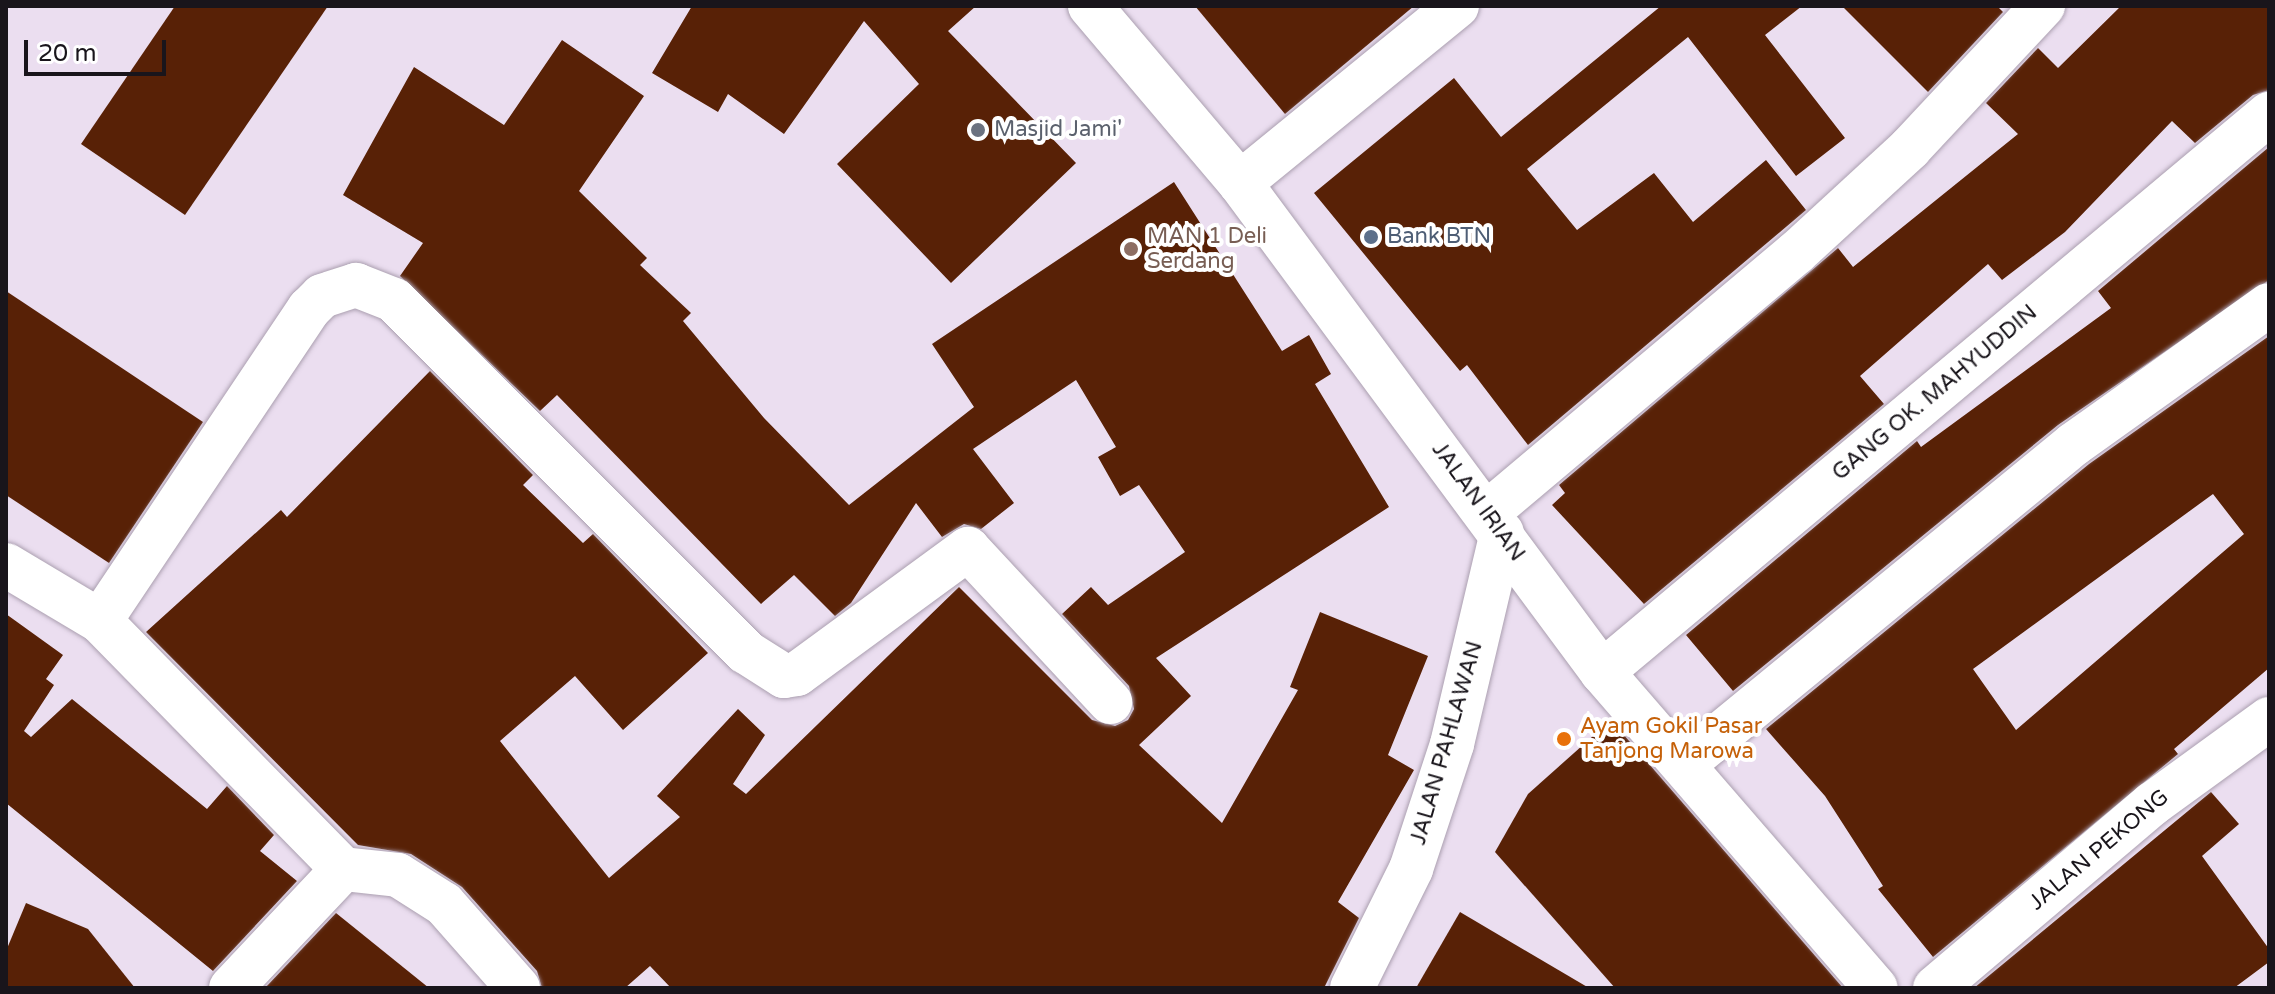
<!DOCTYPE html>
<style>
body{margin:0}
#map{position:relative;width:2275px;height:994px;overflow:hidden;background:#ebdef0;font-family:"Varela Round",sans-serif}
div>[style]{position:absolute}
.building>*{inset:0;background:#582106}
.roads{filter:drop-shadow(0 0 2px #ab9fb0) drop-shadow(0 0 2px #ab9fb0)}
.minor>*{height:44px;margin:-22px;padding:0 22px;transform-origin:22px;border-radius:22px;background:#fff}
.tertiary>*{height:44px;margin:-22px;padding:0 22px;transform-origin:22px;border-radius:22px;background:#fff}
.secondary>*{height:44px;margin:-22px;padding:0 22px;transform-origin:22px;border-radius:22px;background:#fff}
.dots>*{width:22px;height:22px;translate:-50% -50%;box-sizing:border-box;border:4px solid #fff;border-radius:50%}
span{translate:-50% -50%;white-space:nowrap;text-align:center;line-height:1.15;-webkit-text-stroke:8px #fff;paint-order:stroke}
.worship-label{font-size:22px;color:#5b616d}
.left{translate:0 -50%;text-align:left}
.education-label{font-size:22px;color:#785e54}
.service-label{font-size:22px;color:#4e5e75}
.street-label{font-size:22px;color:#19151b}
.food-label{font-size:22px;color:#c56008}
.frame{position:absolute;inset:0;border:8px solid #19151b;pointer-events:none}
.scale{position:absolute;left:24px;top:40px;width:142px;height:36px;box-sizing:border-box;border:4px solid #19151b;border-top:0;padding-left:10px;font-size:24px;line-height:28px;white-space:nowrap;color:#19151b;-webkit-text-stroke:6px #fff;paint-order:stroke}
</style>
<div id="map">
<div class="building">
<div style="clip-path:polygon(175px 6px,328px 6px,185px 215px,81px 144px)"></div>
<div style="clip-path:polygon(692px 6px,976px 6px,948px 31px,1076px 163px,951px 283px,837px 164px,919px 84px,864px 21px,784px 134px,728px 94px,718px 112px,652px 73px)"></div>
<div style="clip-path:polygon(1195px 6px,1414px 6px,1285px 114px)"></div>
<div style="clip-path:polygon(1661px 6px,1802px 6px,1765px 35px,1845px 138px,1796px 176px,1688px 37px,1527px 169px,1577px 230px,1654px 173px,1693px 222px,1766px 160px,1806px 210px,1528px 445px,1467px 365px,1460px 371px,1314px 193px,1454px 78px,1501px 137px)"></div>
<div style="clip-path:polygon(1842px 6px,1997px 6px,2003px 12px,1928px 92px)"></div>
<div style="clip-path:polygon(2121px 6px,2269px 6px,2269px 90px,2253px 95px,2195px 143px,2172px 121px,2065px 232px,2002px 280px,1988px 264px,1860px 376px,1884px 404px,1644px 604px,1552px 505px,1565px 493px,1559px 485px,1838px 248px,1853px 267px,2018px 134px,1986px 103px,2038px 48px,2058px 68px)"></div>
<div style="clip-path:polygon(562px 40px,644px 96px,579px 191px,647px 258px,640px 265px,691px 313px,683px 321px,764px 418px,849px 505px,974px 407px,932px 344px,1174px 182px,1282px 351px,1309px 335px,1331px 374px,1315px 384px,1389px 507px,1156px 658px,1191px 696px,1139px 745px,1222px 823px,1298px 690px,1290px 687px,1320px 612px,1428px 656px,1388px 755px,1414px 770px,1338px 902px,1359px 918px,1324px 988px,671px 988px,650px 966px,625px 988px,542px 988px,537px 971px,462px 887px,411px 854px,358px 845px,146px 632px,281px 510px,287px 517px,430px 371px,533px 475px,523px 485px,583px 543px,593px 534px,708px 653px,623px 730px,575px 676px,500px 741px,609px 878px,680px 817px,657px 796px,738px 709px,765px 735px,733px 784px,746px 794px,959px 587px,1092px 720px,1115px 726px,1128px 720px,1134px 709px,1129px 686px,1062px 614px,1091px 587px,1108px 605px,1185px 552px,1139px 485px,1120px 496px,1098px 457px,1116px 447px,1076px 380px,973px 449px,1014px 503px,981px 529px,964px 524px,942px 537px,916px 503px,851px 603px,835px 616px,794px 575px,761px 604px,557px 395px,540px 411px,400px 276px,423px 243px,343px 195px,414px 67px,504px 125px)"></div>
<div style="clip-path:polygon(2269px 147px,2269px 280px,2058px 425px,1733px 691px,1686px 635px,1917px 441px,1921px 447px,2111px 308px,2098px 291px)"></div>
<div style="clip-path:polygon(6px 291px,203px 422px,109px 563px,6px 495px)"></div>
<div style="clip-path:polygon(evenodd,2269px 336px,2269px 668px,2174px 749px,2178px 754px,1933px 957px,1878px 889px,1883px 886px,1825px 796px,1766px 729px,2089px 464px,2269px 336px,2213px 494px,2244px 534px,2016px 730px,1973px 669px,2213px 494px)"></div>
<div style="clip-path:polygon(6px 614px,63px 655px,46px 679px,54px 685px,24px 731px,31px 737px,72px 699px,207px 809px,227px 786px,274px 835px,260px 851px,297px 881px,213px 971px,6px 803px)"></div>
<div style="clip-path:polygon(1611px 720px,1843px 988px,1615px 988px,1495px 852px,1528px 794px)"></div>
<div style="clip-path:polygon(2211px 792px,2239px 824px,2202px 856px,2269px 949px,2269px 962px,2234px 988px,1974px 988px)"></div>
<div style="clip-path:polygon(26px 903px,88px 929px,135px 988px,6px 988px,6px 951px)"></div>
<div style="clip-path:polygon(1460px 912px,1589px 988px,1416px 988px)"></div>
<div style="clip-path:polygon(336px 913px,429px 988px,265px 988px)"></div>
</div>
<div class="roads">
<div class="minor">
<div style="left:1240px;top:183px;width:280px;rotate:-39.2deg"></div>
<div style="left:1487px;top:513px;width:404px;rotate:-40.1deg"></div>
<div style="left:1796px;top:253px;width:155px;rotate:-42.6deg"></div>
<div style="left:1910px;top:148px;width:195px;rotate:-46.9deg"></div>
<div style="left:6px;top:565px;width:109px;rotate:30.8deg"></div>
<div style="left:100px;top:621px;width:347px;rotate:45.6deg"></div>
<div style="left:343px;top:869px;width:55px;rotate:6.2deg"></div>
<div style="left:398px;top:875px;width:54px;rotate:32.2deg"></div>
<div style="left:444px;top:904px;width:112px;rotate:48.6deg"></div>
<div style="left:100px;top:621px;width:376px;rotate:-56.2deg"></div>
<div style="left:309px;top:309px;width:18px;rotate:-45deg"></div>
<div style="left:322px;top:296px;width:36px;rotate:-18deg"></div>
<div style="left:356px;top:285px;width:41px;rotate:21.5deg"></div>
<div style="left:394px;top:300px;width:498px;rotate:45deg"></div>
<div style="left:746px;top:652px;width:45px;rotate:32.3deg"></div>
<div style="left:784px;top:676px;width:13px;rotate:-9deg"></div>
<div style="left:797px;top:674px;width:212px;rotate:-36.2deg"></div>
<div style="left:968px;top:549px;width:209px;rotate:47.1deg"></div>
<div style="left:1602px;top:672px;width:870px;rotate:-39.92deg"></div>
<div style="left:1684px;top:764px;width:504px;rotate:-39.37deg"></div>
<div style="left:2074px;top:444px;width:239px;rotate:-35.5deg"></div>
<div style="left:231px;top:988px;width:163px;rotate:-46.7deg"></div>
<div style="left:1935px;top:988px;width:285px;rotate:-40.3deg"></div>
<div style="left:2152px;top:804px;width:145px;rotate:-36deg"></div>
</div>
<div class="tertiary">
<div style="left:1352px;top:988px;width:133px;rotate:-63.6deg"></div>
<div style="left:1411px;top:869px;width:132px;rotate:-71.8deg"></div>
<div style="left:1452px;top:744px;width:217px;rotate:-76.7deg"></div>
</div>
<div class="secondary">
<div style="left:1090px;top:6px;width:232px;rotate:49.7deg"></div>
<div style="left:1240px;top:183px;width:608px;rotate:53.49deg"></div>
<div style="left:1602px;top:672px;width:418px;rotate:49.1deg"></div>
</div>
</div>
<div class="dots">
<div style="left:978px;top:130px;background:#6b7280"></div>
<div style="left:1371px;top:237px;background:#5c6f8a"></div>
<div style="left:1131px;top:249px;background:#8d6e63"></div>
<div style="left:1564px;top:739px;background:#e8710a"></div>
</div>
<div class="worship-label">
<span class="left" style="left:994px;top:130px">Masjid Jami'</span>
</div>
<div class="education-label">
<span class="left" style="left:1147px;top:249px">MAN 1 Deli<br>Serdang</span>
</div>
<div class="service-label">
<span class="left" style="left:1387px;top:237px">Bank BTN</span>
</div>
<div class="street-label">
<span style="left:1935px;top:393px;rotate:-40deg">GANG OK. MAHYUDDIN</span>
<span style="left:1478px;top:502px;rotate:54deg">JALAN IRIAN</span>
<span style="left:1447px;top:743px;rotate:-74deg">JALAN PAHLAWAN</span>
<span style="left:2099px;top:850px;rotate:-40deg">JALAN PEKONG</span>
</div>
<div class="food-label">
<span class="left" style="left:1580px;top:739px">Ayam Gokil Pasar<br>Tanjong Marowa</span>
</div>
<div class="frame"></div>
<div class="scale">20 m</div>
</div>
